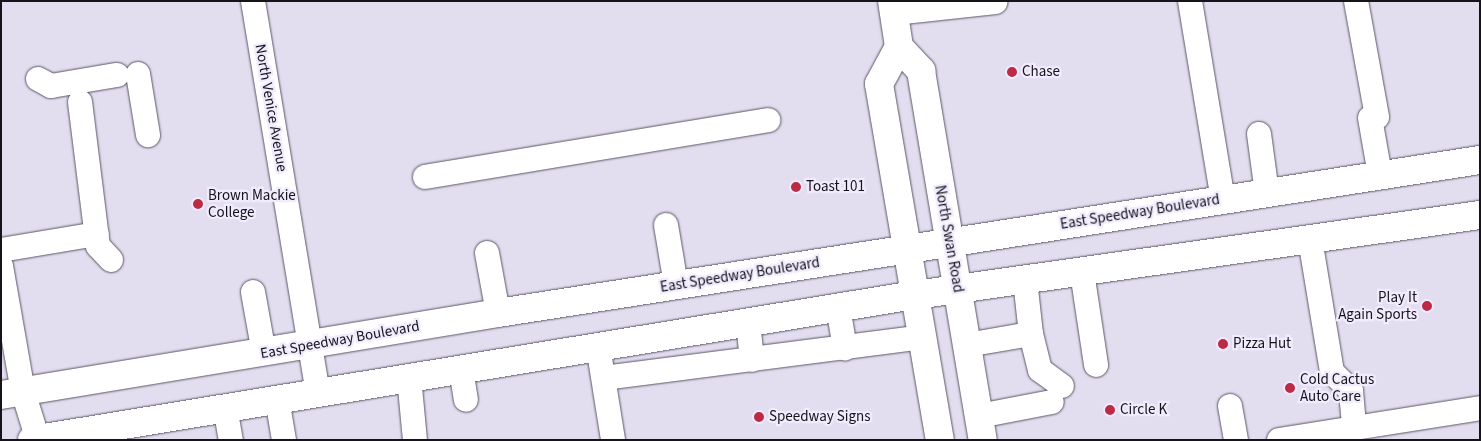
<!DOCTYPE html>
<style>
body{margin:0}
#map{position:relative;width:1481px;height:441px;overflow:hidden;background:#e3ddf0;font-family:"Source Sans 3",sans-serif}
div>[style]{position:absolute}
.roads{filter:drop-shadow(0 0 1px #5b5666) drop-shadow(0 0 1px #5b5666)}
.minor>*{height:24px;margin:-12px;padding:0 12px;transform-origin:12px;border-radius:12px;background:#fff}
.major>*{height:28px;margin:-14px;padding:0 14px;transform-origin:14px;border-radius:14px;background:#fff}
.dots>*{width:14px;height:14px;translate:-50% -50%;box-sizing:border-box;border:2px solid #f0ebfd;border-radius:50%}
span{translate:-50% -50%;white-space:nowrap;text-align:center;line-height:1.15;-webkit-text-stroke:4.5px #f0ebfd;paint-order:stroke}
.poi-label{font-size:15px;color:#16141a}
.left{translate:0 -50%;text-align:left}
.right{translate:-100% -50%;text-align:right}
.street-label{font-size:15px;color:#16141a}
.frame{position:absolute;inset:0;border:2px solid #16141a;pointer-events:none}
</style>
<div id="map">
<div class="roads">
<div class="minor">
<div style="left:253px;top:1px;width:396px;rotate:80.6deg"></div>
<div style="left:1190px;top:1px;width:202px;rotate:80.6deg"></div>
<div style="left:1356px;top:1px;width:118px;rotate:79.7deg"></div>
<div style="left:894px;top:13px;width:102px;rotate:-6.2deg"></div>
<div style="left:138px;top:74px;width:62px;rotate:80.7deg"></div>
<div style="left:38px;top:79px;width:15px;rotate:28deg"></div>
<div style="left:51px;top:86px;width:67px;rotate:-9.5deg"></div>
<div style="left:80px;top:102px;width:145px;rotate:82.9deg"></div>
<div style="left:98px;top:246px;width:19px;rotate:47deg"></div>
<div style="left:1370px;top:118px;width:58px;rotate:80deg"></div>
<div style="left:1259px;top:134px;width:60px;rotate:82.3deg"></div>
<div style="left:425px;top:177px;width:348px;rotate:-9.4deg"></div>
<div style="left:666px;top:225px;width:61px;rotate:80.5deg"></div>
<div style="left:1310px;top:239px;width:135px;rotate:80.6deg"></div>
<div style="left:1332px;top:372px;width:27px;rotate:45deg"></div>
<div style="left:1351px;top:391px;width:37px;rotate:85deg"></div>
<div style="left:1px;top:250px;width:97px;rotate:-9.5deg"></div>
<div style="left:487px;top:253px;width:61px;rotate:79.6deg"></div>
<div style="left:1px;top:266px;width:128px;rotate:80.1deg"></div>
<div style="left:23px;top:392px;width:50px;rotate:72.6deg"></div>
<div style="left:1082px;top:272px;width:94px;rotate:81.4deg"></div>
<div style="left:1025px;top:280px;width:54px;rotate:83.7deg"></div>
<div style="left:253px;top:292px;width:62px;rotate:79.8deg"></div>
<div style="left:838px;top:307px;width:42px;rotate:80.3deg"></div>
<div style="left:748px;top:322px;width:38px;rotate:84deg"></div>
<div style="left:967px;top:345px;width:65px;rotate:-9.8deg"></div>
<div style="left:1031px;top:334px;width:37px;rotate:76deg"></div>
<div style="left:1040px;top:370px;width:27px;rotate:36deg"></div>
<div style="left:598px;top:346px;width:95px;rotate:80.9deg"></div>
<div style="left:461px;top:369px;width:31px;rotate:81deg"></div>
<div style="left:409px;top:377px;width:63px;rotate:84.6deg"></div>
<div style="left:604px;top:378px;width:321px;rotate:-7.3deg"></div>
<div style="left:277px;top:399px;width:42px;rotate:80.3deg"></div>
<div style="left:1230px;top:406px;width:35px;rotate:80deg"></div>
<div style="left:225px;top:407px;width:34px;rotate:80deg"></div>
<div style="left:979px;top:416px;width:74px;rotate:-10.9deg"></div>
<div style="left:1279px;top:440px;width:204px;rotate:-9deg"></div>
</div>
<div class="major">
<div style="left:892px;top:1px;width:47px;rotate:81.3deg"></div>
<div style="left:899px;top:47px;width:33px;rotate:47deg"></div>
<div style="left:921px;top:71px;width:374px;rotate:80.5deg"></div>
<div style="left:899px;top:47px;width:42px;rotate:118.4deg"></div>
<div style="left:879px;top:84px;width:361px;rotate:80.3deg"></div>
<div style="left:1px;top:395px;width:504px;rotate:-9.37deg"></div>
<div style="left:498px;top:313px;width:994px;rotate:-8.86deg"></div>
<div style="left:32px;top:440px;width:895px;rotate:-9.33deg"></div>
<div style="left:915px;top:295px;width:571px;rotate:-8.06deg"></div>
</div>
</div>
<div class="dots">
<div style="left:1012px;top:72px;background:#bc2b46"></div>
<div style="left:796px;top:187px;background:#bc2b46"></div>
<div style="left:198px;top:204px;background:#bc2b46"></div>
<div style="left:1427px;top:306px;background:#bc2b46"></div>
<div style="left:1223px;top:344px;background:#bc2b46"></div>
<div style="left:1290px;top:388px;background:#bc2b46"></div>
<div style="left:1110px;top:410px;background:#bc2b46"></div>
<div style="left:759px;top:417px;background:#bc2b46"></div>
</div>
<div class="poi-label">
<span class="left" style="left:1022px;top:72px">Chase</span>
<span class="left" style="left:806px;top:187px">Toast 101</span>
<span class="left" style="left:208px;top:204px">Brown Mackie<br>College</span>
<span class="right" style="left:1417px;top:306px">Play It<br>Again Sports</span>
<span class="left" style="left:1233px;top:344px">Pizza Hut</span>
<span class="left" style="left:1300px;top:388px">Cold Cactus<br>Auto Care</span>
<span class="left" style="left:1120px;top:410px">Circle K</span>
<span class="left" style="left:769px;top:417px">Speedway Signs</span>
</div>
<div class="street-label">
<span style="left:271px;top:108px;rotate:80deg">North Venice Avenue</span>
<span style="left:1140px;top:212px;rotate:-9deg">East Speedway Boulevard</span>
<span style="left:949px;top:239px;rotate:80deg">North Swan Road</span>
<span style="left:740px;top:275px;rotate:-9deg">East Speedway Boulevard</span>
<span style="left:340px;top:340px;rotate:-10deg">East Speedway Boulevard</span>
</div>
<div class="frame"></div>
</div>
